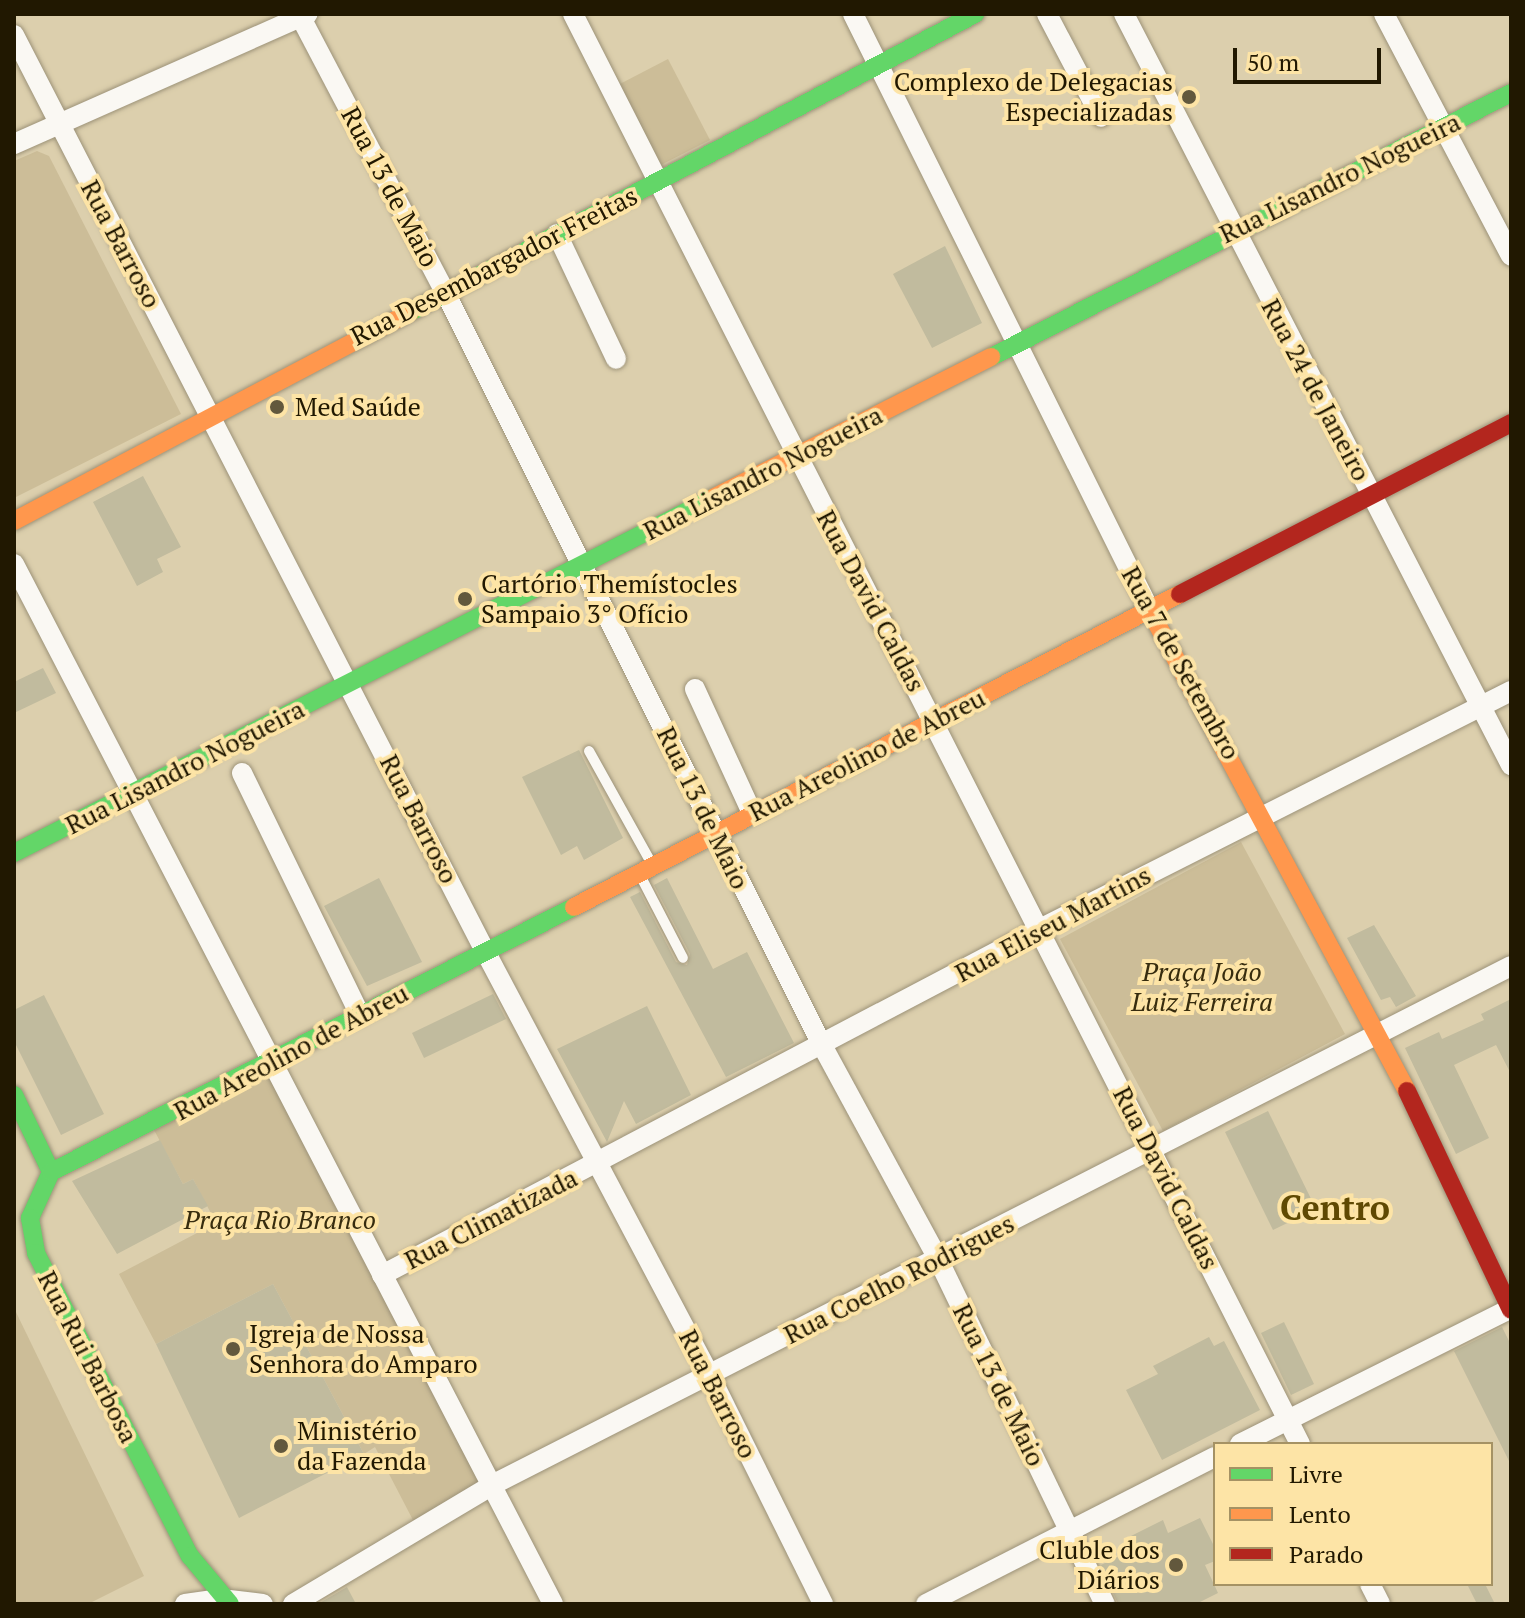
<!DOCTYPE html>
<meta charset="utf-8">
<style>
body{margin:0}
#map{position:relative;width:1525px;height:1618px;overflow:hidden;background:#dccfad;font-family:"PT Serif",serif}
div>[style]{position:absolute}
.green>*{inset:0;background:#ccbd98}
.building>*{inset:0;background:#c1bb9e}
.roads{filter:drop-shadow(0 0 2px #9c9278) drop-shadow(0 0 2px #9c9278)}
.lane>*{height:10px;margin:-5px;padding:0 5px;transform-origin:5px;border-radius:5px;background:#faf8f3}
.street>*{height:20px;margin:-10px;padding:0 10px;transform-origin:10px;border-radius:10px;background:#faf8f3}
.fast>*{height:18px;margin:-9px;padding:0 9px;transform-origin:9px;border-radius:9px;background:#63d668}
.slow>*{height:18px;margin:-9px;padding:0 9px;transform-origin:9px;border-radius:9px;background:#ff974d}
.jam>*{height:18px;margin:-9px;padding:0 9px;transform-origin:9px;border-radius:9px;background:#b3261e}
.dots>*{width:22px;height:22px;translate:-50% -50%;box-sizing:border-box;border:4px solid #fde4a6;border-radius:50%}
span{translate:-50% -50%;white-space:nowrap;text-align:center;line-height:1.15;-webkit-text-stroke:8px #fde4a6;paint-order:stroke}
.poi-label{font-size:26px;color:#211801}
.right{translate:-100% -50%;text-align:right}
.left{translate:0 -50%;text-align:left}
.street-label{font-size:26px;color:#211801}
.park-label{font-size:26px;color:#372c0e;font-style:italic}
.district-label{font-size:34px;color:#5f4903;font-weight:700}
.frame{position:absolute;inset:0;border:16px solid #211801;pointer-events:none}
.legend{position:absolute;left:1213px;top:1442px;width:280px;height:144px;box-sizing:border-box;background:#fde4a6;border:2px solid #a59264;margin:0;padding:10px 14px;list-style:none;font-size:24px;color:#211801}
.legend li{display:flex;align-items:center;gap:16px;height:40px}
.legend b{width:40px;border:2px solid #a59264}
.scale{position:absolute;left:1233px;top:48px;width:148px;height:36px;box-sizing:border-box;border:4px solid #211801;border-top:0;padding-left:10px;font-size:24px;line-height:28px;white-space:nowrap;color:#211801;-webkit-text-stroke:6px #fde4a6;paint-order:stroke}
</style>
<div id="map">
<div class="green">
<div style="clip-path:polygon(668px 59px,710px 140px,657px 167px,616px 86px)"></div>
<div style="clip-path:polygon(37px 151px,49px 156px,181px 414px,14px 498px,14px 161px)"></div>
<div style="clip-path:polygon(1241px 842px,1345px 1034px,1163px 1131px,1060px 939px)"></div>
<div style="clip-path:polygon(271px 1069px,488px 1480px,415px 1524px,375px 1447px,364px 1454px,273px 1284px,156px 1344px,119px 1274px,216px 1223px,193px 1179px,183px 1184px,154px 1130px)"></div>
<div style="clip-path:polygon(14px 1308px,144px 1576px,88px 1604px,14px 1604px)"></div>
</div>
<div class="building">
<div style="clip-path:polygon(945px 246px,982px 323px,932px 348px,893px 274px)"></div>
<div style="clip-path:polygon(143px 476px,181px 547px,157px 559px,163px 572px,137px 586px,93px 502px)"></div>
<div style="clip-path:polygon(43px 668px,56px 693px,14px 713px,14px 682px)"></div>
<div style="clip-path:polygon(579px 750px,623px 838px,584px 860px,577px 846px,561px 855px,522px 777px)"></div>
<div style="clip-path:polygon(379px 878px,422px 962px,367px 986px,324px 906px)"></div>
<div style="clip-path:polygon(667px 878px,713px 969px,747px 952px,794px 1043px,726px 1077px,630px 897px,640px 892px,676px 962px,687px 965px,690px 954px,654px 885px)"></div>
<div style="clip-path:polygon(1374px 925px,1416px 996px,1396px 1007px,1390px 997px,1381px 1000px,1347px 938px)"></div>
<div style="clip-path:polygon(493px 994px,506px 1019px,424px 1058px,412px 1033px)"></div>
<div style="clip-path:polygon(44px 995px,104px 1114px,61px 1135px,14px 1041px,14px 1010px)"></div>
<div style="clip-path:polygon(1511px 999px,1511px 1074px,1496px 1045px,1454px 1065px,1489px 1138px,1456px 1154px,1405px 1048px,1439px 1032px,1442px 1039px,1484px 1020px,1481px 1014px)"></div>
<div style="clip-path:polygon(647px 1006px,691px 1095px,636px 1124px,624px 1101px,607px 1142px,557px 1049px)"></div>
<div style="clip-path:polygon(1268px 1111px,1316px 1209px,1273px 1230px,1225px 1132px)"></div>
<div style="clip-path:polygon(160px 1140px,183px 1184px,193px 1179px,208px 1206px,117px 1254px,72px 1181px)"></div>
<div style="clip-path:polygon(273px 1284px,364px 1454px,239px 1518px,156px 1344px)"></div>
<div style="clip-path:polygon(1284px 1322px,1314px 1384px,1291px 1395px,1261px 1333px)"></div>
<div style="clip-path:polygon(1502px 1327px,1511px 1345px,1511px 1465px,1454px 1351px)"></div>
<div style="clip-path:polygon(1209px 1337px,1214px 1346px,1224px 1341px,1260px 1410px,1162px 1460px,1126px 1390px,1158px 1374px,1153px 1366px)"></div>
<div style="clip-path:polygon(1200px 1518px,1215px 1548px,1215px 1561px,1205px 1565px,1218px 1593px,1196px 1604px,1118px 1604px,1101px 1565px,1133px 1549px,1127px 1538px,1163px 1520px,1168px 1533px)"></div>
<div style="clip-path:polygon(1467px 1584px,1485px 1584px,1495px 1604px,1477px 1604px)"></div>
<div style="clip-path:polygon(347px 1587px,356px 1604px,318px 1604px)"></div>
</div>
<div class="roads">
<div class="lane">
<div style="left:589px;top:751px;width:129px;rotate:60.9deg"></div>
<div style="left:641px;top:877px;width:91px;rotate:62.6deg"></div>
</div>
<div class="street">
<div style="left:299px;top:14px;width:314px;rotate:62.3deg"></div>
<div style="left:445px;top:292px;width:844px;rotate:63.4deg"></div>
<div style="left:823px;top:1047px;width:243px;rotate:61.5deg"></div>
<div style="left:939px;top:1261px;width:381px;rotate:64.2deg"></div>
<div style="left:573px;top:14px;width:1604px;rotate:63.05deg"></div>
<div style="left:853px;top:14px;width:665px;rotate:63.55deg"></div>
<div style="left:1047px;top:14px;width:116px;rotate:62.3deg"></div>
<div style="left:1124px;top:14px;width:845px;rotate:62.74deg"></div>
<div style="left:1384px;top:14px;width:273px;rotate:62.3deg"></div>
<div style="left:14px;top:35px;width:1030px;rotate:62.79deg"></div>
<div style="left:485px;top:951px;width:479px;rotate:62.1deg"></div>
<div style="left:709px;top:1374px;width:257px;rotate:63.6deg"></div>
<div style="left:14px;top:144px;width:321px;rotate:-23.9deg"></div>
<div style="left:557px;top:234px;width:138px;rotate:64.7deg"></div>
<div style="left:14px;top:564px;width:1171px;rotate:62.6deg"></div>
<div style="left:695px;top:689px;width:136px;rotate:65.3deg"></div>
<div style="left:242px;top:773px;width:269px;rotate:64deg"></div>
<div style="left:382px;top:1275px;width:741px;rotate:-27.74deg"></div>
<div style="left:1038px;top:930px;width:530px;rotate:-26.81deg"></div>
<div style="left:1240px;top:1444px;width:303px;rotate:-26.6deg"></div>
<div style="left:1370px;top:1584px;width:22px;rotate:63deg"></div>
<div style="left:185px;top:1604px;width:36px;rotate:-8deg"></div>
<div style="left:221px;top:1599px;width:42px;rotate:6.8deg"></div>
<div style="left:293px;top:1604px;width:234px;rotate:-30.8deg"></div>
<div style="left:494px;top:1484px;width:1141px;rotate:-26.99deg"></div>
<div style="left:926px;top:1604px;width:324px;rotate:-27deg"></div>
</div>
<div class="fast">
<div style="left:410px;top:312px;width:639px;rotate:-27.81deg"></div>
<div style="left:991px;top:357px;width:583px;rotate:-26.92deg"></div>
<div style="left:14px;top:853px;width:784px;rotate:-26.92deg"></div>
<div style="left:14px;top:1095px;width:85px;rotate:64.3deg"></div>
<div style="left:51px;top:1172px;width:51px;rotate:114.5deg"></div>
<div style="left:30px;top:1218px;width:36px;rotate:80deg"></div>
<div style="left:36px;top:1253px;width:340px;rotate:63.1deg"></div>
<div style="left:190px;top:1556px;width:62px;rotate:50.2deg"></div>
<div style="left:51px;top:1172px;width:586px;rotate:-26.87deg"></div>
</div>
<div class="slow">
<div style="left:713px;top:498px;width:312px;rotate:-26.9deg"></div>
<div style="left:14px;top:521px;width:448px;rotate:-27.8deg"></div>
<div style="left:1149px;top:609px;width:547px;rotate:61.84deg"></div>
<div style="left:574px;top:907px;width:682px;rotate:-27.32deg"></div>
</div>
<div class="jam">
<div style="left:1180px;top:594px;width:373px;rotate:-27.3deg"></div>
<div style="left:1407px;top:1091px;width:242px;rotate:64.6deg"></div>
</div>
</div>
<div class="dots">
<div style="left:1189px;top:97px;background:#62583d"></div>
<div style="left:277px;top:407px;background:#62583d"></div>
<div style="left:465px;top:599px;background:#62583d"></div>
<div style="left:233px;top:1349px;background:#62583d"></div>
<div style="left:281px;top:1446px;background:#62583d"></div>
<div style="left:1176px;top:1565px;background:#62583d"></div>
</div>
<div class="poi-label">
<span class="right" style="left:1173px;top:97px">Complexo de Delegacias<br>Especializadas</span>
<span class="left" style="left:295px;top:407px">Med Saúde</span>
<span class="left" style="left:481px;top:599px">Cartório Themístocles<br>Sampaio 3° Ofício</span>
<span class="left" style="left:249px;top:1349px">Igreja de Nossa<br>Senhora do Amparo</span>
<span class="left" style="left:297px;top:1446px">Ministério<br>da Fazenda</span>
<span class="right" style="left:1160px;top:1565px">Cluble dos<br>Diários</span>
</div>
<div class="street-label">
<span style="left:1340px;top:178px;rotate:-26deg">Rua Lisandro Nogueira</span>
<span style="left:390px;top:187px;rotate:62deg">Rua 13 de Maio</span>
<span style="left:121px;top:244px;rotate:62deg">Rua Barroso</span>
<span style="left:494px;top:266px;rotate:-27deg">Rua Desembargador Freitas</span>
<span style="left:1316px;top:390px;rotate:62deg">Rua 24 de Janeiro</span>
<span style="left:763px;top:473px;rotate:-27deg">Rua Lisandro Nogueira</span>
<span style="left:871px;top:601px;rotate:62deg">Rua David Caldas</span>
<span style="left:1181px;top:663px;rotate:61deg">Rua 7 de Setembro</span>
<span style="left:867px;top:755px;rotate:-27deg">Rua Areolino de Abreu</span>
<span style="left:185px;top:767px;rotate:-27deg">Rua Lisandro Nogueira</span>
<span style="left:703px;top:808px;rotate:64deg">Rua 13 de Maio</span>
<span style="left:419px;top:819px;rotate:63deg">Rua Barroso</span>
<span style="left:1053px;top:924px;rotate:-28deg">Rua Eliseu Martins</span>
<span style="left:291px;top:1052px;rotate:-28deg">Rua Areolino de Abreu</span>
<span style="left:1166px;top:1178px;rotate:63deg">Rua David Caldas</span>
<span style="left:491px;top:1219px;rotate:-27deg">Rua Climatizada</span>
<span style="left:899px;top:1279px;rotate:-27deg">Rua Coelho Rodrigues</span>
<span style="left:88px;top:1357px;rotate:63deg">Rua Rui Barbosa</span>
<span style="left:999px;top:1385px;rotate:64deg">Rua 13 de Maio</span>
<span style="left:718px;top:1394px;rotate:63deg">Rua Barroso</span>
</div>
<div class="park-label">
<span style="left:1202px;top:987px">Praça João<br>Luiz Ferreira</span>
<span style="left:280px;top:1220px">Praça Rio Branco</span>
</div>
<div class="district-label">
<span style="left:1335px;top:1208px">Centro</span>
</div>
<div class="frame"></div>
<ul class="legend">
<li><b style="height:10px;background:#63d668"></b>Livre</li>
<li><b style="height:10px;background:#ff974d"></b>Lento</li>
<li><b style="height:10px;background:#b3261e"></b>Parado</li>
</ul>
<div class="scale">50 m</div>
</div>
